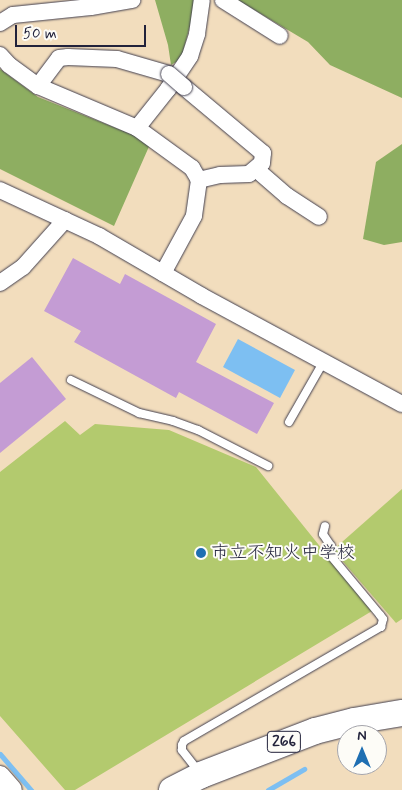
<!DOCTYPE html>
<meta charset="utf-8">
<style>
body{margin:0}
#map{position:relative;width:402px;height:790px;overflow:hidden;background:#f2ddbd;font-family:Mynerve,"Klee One",sans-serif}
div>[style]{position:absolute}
.green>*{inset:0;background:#b3ca6e}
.forest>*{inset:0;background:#8eae61}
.water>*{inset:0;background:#7dbff2}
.stream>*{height:5px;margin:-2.5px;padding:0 2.5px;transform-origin:2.5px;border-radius:2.5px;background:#7dbff2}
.building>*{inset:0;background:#c49cd4}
.roads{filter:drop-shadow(0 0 1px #413e4e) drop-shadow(0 0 1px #413e4e)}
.service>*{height:8px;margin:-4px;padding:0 4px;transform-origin:4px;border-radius:4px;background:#fff}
.minor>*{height:16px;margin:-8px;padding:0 8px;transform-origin:8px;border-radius:8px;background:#fff}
.tertiary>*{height:20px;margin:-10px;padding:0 10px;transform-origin:10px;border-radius:10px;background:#fff}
.trunk>*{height:26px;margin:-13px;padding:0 13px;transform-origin:13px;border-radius:13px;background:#fff}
.bridges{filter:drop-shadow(0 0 1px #413e4e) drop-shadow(0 0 1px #413e4e)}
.minor-bridge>*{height:16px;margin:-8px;padding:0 8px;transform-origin:8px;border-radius:8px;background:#fff}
.dots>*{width:14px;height:14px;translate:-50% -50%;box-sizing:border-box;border:2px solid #fdfcf7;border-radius:50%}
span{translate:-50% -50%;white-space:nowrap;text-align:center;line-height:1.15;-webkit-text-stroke:4px #fdfcf7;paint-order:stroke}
.shield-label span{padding:1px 4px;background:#fdfcf7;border:1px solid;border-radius:4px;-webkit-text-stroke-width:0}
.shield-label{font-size:16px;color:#22223b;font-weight:700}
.poi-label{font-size:18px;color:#22223b}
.left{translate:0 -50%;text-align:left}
.north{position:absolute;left:337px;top:725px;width:50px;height:50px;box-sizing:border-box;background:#fdfcf7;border:1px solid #a5a5ac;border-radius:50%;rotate:0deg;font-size:14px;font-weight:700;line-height:20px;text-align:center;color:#22223b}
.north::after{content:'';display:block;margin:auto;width:18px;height:22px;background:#1f6fb2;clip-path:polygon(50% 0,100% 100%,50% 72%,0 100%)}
.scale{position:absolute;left:15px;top:25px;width:131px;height:22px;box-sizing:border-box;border:2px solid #22223b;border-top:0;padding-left:6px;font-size:15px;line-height:18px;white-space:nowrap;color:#22223b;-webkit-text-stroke:4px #fdfcf7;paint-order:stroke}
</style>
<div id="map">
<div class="green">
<div style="clip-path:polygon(65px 421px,80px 435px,95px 424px,169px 430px,256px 467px,372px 611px,75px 790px,65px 790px,0 716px,0 472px)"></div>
<div style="clip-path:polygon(402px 489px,402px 619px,396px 623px,333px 550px)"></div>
</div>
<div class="forest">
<div style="clip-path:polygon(155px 0,197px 0,181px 59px,171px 65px,168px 45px)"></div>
<div style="clip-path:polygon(233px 0,402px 0,402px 98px,330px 65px,308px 42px,246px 5px)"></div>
<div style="clip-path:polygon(0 69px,38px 97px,151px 142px,114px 226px,0 169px)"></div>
<div style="clip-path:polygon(402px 144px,402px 242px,384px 245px,363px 239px,376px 162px)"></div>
</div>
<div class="water">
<div style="clip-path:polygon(238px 339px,295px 370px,280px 398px,223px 367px)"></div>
</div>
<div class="stream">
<div style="left:0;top:754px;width:48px;rotate:49.3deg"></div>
<div style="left:268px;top:790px;width:42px;rotate:-30.3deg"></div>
</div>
<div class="building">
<div style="clip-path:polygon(73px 258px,120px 284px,125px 274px,216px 324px,196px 362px,274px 403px,257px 434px,179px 392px,176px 398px,74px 342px,81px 331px,44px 311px)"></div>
<div style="clip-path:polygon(32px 357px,66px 399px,0 453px,0 383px)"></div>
</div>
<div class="roads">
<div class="service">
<div style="left:71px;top:380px;width:76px;rotate:25.9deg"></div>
<div style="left:139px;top:413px;width:35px;rotate:13deg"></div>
<div style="left:173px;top:421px;width:27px;rotate:20deg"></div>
<div style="left:198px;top:430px;width:79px;rotate:27.2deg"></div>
<div style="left:289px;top:422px;width:70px;rotate:-60.2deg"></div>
<div style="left:199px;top:772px;width:28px;rotate:-128deg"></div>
<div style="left:182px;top:750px;width:5px;rotate:-90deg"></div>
<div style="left:182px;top:745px;width:4px;rotate:-63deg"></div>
<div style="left:184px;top:741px;width:228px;rotate:-30.1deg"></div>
<div style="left:381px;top:627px;width:8px;rotate:-76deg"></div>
<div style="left:383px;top:619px;width:5px;rotate:-127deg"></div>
<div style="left:380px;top:615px;width:77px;rotate:-129.7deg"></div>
<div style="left:331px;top:556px;width:10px;rotate:-90deg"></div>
<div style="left:331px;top:546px;width:14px;rotate:-124deg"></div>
<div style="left:323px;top:534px;width:8px;rotate:-76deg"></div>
</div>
<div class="minor">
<div style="left:223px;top:0;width:67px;rotate:32.3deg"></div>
<div style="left:0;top:23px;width:15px;rotate:-32deg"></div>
<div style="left:13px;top:15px;width:78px;rotate:-5.9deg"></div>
<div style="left:91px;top:7px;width:42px;rotate:-9.7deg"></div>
<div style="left:0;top:55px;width:13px;rotate:48deg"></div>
<div style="left:9px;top:65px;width:36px;rotate:36deg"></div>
<div style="left:38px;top:86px;width:108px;rotate:23deg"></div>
<div style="left:137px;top:128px;width:68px;rotate:36deg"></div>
<div style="left:192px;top:168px;width:14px;rotate:60deg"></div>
<div style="left:199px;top:180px;width:36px;rotate:98deg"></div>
<div style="left:194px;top:216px;width:65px;rotate:118.5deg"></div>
<div style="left:38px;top:86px;width:35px;rotate:-53deg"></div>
<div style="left:59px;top:58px;width:9px;rotate:-6deg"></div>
<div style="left:68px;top:57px;width:49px;rotate:2.3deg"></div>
<div style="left:117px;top:59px;width:54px;rotate:16.1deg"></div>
<div style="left:184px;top:87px;width:103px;rotate:39.9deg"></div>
<div style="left:263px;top:153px;width:10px;rotate:96deg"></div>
<div style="left:262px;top:163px;width:17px;rotate:140deg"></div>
<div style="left:249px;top:174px;width:29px;rotate:178deg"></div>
<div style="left:220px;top:175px;width:22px;rotate:167deg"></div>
<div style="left:137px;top:128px;width:50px;rotate:-51.5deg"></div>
<div style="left:168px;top:89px;width:40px;rotate:-56deg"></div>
<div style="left:190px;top:56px;width:23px;rotate:-72deg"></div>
<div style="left:197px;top:34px;width:34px;rotate:-82deg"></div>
<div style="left:257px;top:170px;width:40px;rotate:41deg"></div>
<div style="left:287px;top:196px;width:38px;rotate:33deg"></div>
<div style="left:0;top:190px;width:109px;rotate:24.9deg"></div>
<div style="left:99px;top:236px;width:119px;rotate:30.2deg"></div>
<div style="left:202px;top:296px;width:227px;rotate:28.4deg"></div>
<div style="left:0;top:283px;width:28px;rotate:-35deg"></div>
<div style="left:23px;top:267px;width:63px;rotate:-48.2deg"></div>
</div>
<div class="tertiary">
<div style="left:0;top:776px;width:18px;rotate:49deg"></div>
</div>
<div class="trunk">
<div style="left:172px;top:790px;width:33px;rotate:-27deg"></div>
<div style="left:201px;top:775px;width:122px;rotate:-21.1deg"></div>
<div style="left:315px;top:731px;width:40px;rotate:-14.4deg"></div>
<div style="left:354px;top:721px;width:49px;rotate:-9.5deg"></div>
</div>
</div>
<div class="bridges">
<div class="minor-bridge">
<div style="left:169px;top:74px;width:20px;rotate:41deg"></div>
</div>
</div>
<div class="dots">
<div style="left:201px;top:553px;background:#1f6fb2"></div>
</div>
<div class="shield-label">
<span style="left:284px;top:742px">266</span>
</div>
<div class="poi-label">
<span class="left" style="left:211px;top:553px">市立不知火中学校</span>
</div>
<div class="north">N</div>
<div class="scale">50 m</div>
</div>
